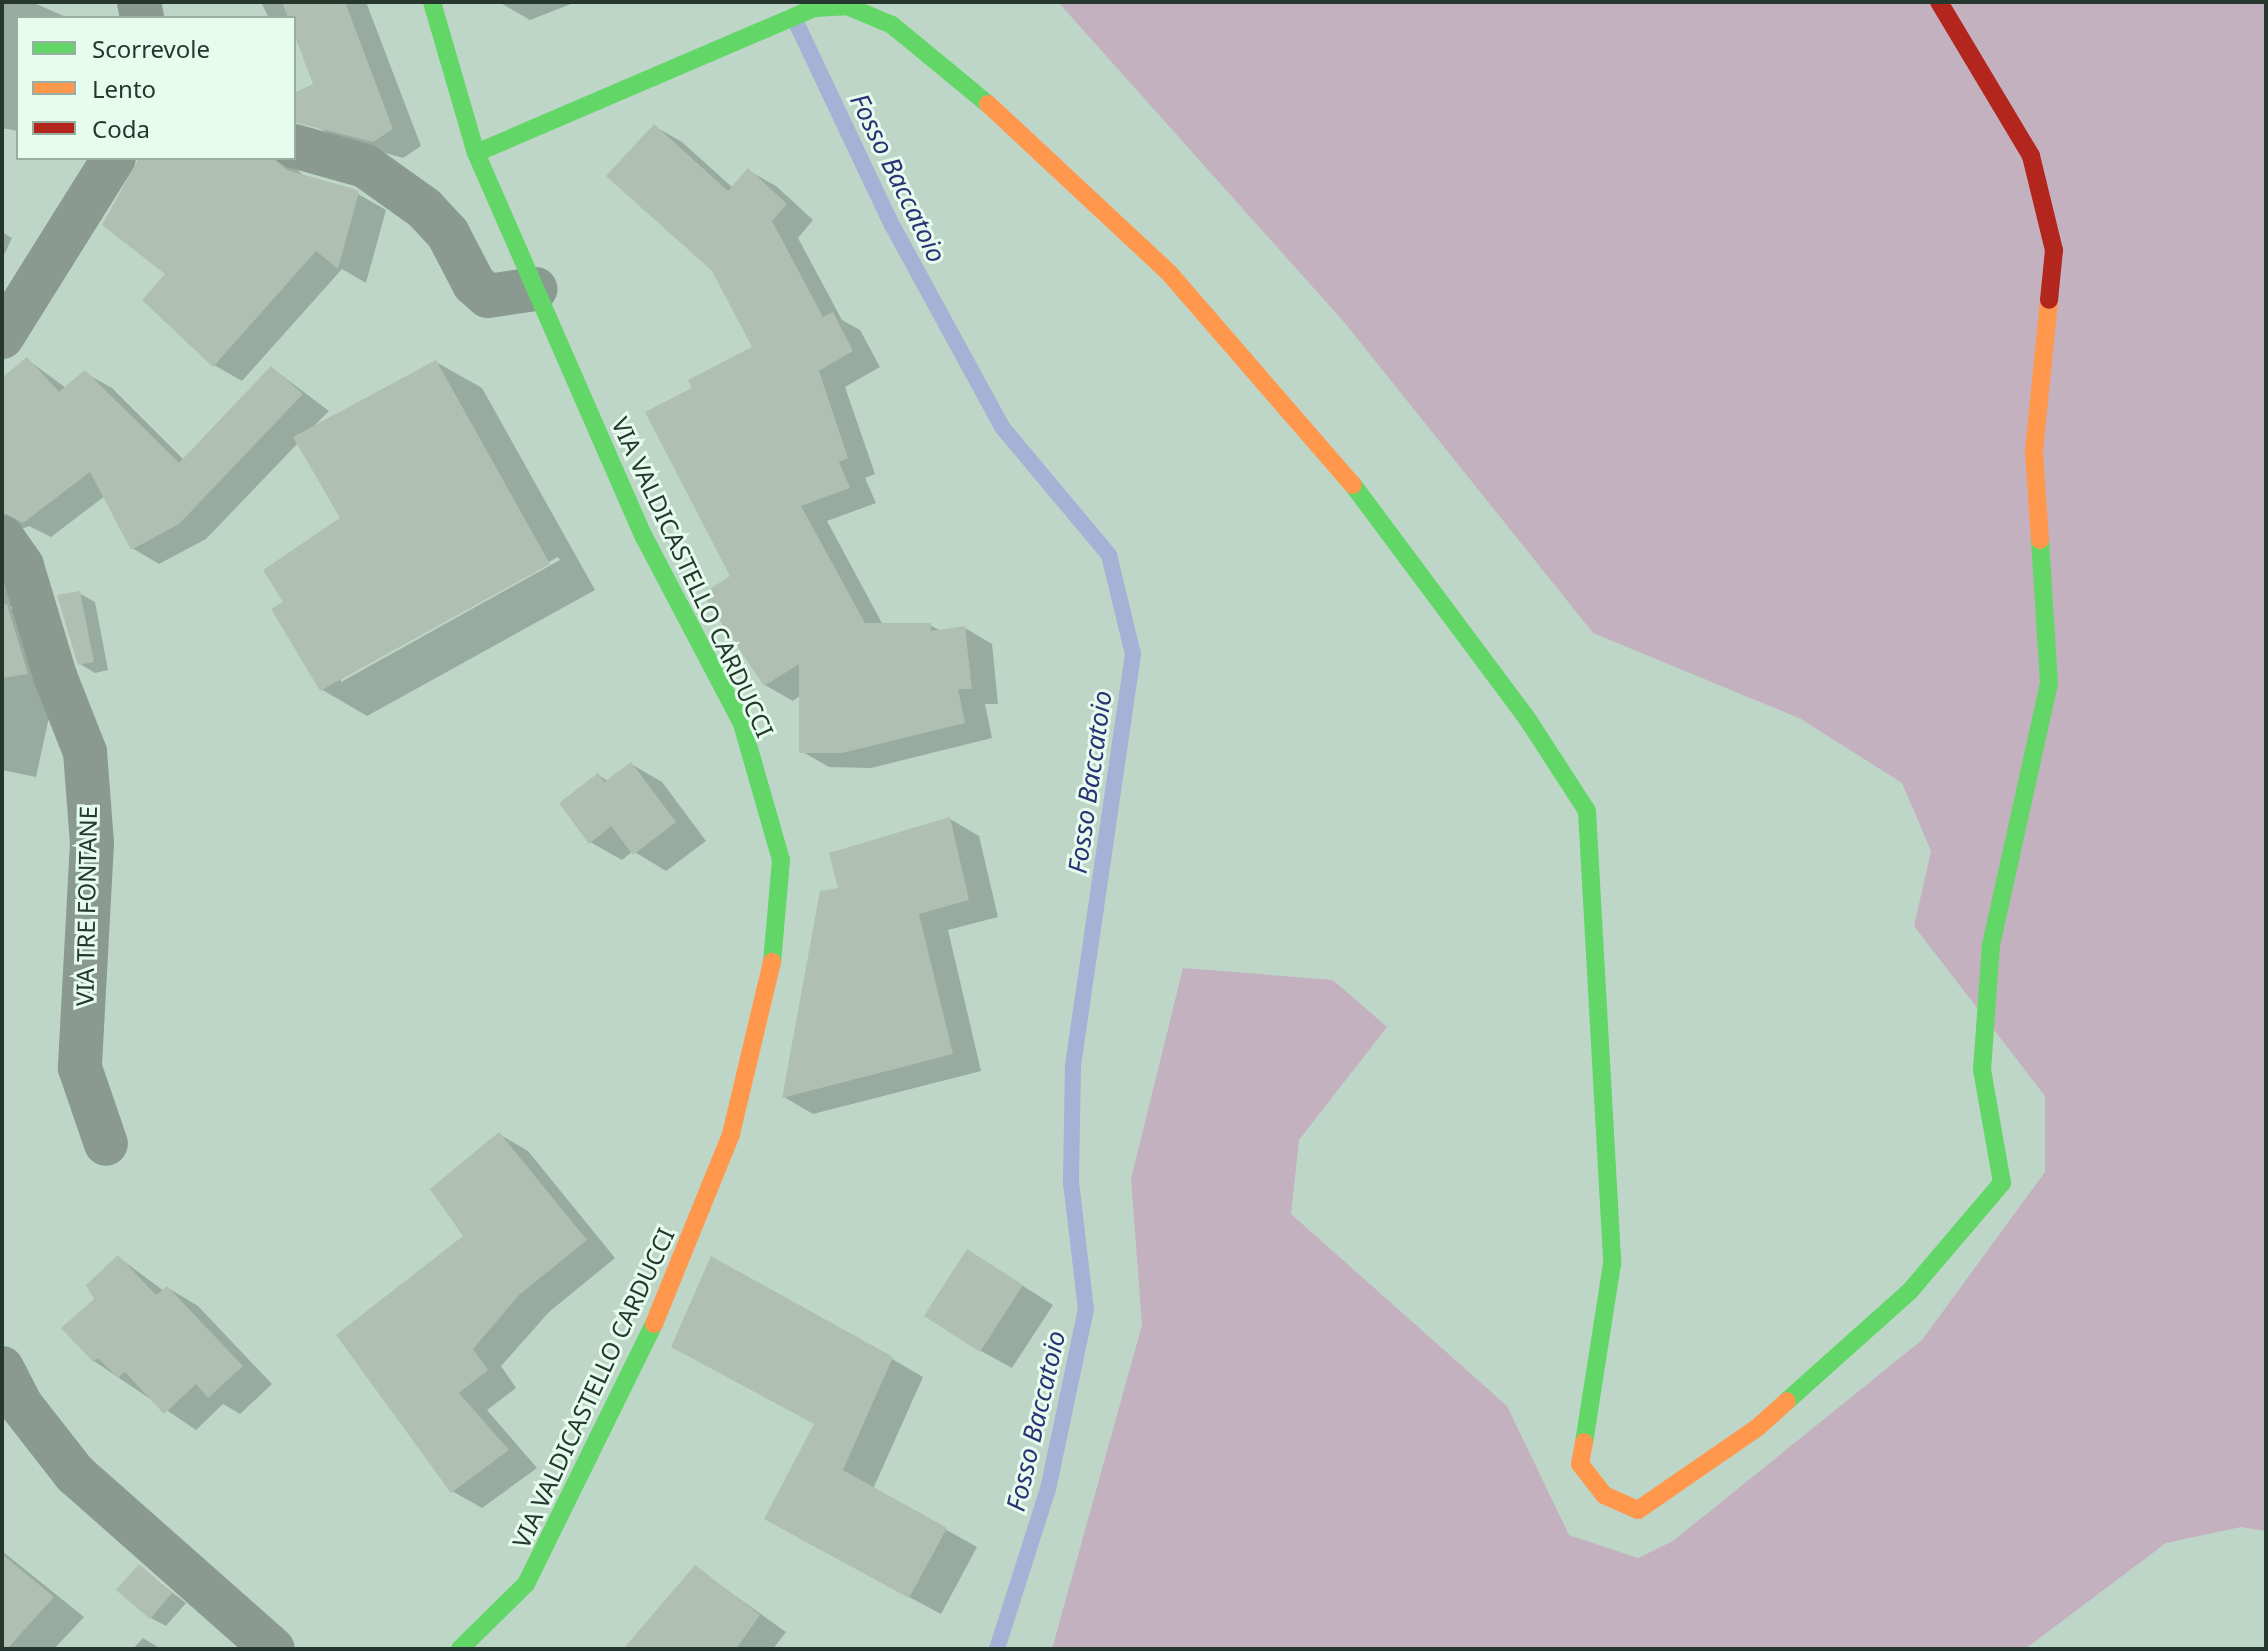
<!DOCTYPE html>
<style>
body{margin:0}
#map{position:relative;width:2268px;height:1651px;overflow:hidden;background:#bed6c8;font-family:"Noto Sans",sans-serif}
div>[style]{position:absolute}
.forest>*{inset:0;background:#c4b1bf}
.shadow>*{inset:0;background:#0003}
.stream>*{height:16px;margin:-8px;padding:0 8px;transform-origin:8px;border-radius:8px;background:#a5b1d5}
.building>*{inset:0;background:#afbfb2}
.street>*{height:44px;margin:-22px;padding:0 22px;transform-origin:22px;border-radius:22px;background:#8b9a91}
.fast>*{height:18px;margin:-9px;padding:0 9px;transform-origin:9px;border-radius:9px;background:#63d668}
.slow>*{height:18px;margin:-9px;padding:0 9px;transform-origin:9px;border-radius:9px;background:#ff974d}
.jam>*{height:18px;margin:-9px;padding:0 9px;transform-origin:9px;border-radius:9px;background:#b3261e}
span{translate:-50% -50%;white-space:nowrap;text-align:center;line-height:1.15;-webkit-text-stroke:6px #e5fcee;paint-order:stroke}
.street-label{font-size:24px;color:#26382e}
.water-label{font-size:26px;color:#303175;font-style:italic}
.frame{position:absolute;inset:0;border:4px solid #26382e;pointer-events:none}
.legend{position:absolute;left:16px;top:16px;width:280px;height:144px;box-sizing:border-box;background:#e5fcee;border:2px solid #99aea1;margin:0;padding:10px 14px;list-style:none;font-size:24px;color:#26382e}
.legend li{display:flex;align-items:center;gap:16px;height:40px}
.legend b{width:40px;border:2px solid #99aea1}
</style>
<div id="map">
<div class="forest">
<div style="clip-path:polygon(1058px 2px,2266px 2px,2266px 1531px,2241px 1527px,2166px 1543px,2025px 1649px,1052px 1649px,1142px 1325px,1131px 1179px,1183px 968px,1333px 980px,1387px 1027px,1299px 1140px,1291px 1214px,1507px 1406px,1569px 1535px,1638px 1558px,1673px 1541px,1922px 1340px,2045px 1172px,2045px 1096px,1914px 926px,1931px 851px,1902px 783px,1801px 719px,1593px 633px,1344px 322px)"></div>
</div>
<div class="shadow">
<div style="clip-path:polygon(2px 2px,32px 2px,68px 18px,18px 18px,18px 131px,2px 128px)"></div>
<div style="clip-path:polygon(261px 2px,366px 2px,421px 146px,403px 158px,340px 140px,310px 123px,315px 85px,294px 32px,294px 18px,269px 18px)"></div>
<div style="clip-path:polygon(499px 2px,570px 2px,571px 4px,530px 20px)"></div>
<div style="clip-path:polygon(654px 126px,682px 142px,733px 188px,749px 171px,776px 186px,813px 220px,798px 238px,842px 320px,860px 330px,880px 367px,845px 387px,875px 474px,865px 478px,876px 503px,827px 521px,883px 625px,930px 625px,941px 631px,965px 628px,992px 644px,998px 704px,985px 704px,992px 738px,871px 768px,829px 767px,801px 751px,801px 695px,793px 701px,765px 685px,733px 577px,694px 389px,755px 348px)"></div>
<div style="clip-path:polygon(137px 158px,285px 158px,306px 178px,358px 194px,386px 210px,366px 283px,342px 269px,242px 381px,214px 365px,168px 274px)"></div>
<div style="clip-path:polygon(2px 232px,12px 238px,2px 259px)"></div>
<div style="clip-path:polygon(evenodd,28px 360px,66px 388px,85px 373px,112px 388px,184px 460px,272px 368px,329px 411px,312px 428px,436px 362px,482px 388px,595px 590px,367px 716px,321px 689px,286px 603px,343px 519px,299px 442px,206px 539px,159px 564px,132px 548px,105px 496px,51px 537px,29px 526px,14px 532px,21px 587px,10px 608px,34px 622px,55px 690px,36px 777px,2px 770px,2px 380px,28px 360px,558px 557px,560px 560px,341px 682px,341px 677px,558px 557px)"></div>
<div style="clip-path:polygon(79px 593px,95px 602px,108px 670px,95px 673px,80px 664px)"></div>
<div style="clip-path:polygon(631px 764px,662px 782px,706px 841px,666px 871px,633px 851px,622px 860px,590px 842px,598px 775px,608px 781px)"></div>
<div style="clip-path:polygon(950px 819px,979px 836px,998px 917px,948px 930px,981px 1071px,813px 1114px,784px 1097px,840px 890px)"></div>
<div style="clip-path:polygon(499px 1134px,528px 1151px,615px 1258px,549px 1312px,501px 1366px,516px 1388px,487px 1410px,537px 1468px,482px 1508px,452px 1491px,466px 1236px)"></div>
<div style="clip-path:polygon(968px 1251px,1053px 1305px,1012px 1368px,981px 1351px)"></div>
<div style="clip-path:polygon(118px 1257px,164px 1291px,168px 1288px,198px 1306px,272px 1384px,240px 1414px,223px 1404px,196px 1430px,94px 1361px,97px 1299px)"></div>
<div style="clip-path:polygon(892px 1359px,923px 1377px,873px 1489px,977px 1547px,941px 1614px,797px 1537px,817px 1424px)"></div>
<div style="clip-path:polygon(2px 1551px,84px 1617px,54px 1649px,2px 1649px)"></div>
<div style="clip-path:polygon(139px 1567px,186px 1603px,166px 1626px,151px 1618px)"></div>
<div style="clip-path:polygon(696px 1568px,786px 1632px,773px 1649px,625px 1649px)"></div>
<div style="clip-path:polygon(143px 1638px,161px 1649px,133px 1649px)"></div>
</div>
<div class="stream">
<div style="left:794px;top:18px;width:229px;rotate:64.7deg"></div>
<div style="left:892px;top:225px;width:230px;rotate:61.4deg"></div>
<div style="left:1002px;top:427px;width:167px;rotate:50.1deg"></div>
<div style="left:1109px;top:555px;width:102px;rotate:76.4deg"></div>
<div style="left:1133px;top:654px;width:415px;rotate:98.3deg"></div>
<div style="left:1073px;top:1065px;width:117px;rotate:91deg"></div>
<div style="left:1071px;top:1182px;width:128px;rotate:83.3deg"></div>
<div style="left:1086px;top:1309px;width:184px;rotate:101.9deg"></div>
<div style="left:1048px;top:1489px;width:168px;rotate:107.7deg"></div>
</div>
<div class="building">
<div style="clip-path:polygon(282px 2px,345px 2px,393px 129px,373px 142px,294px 122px,294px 93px,313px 84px,294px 34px,294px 18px,288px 18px)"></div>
<div style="clip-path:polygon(654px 124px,728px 191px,748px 168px,787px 204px,772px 221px,823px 317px,833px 312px,853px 351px,819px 371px,848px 458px,839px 462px,850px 488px,801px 506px,865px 623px,931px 623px,931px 631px,965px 626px,972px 689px,958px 689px,965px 723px,842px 753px,799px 753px,799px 664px,764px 686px,702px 594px,730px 576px,645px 412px,692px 388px,688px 380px,752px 347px,712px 271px,606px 176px)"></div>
<div style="clip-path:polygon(139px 158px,273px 158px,287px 170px,354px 189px,359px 192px,338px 269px,316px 251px,213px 367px,142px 300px,165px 274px,102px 225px)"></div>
<div style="clip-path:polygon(27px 357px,59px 392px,85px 370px,179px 463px,271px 366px,303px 394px,179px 524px,131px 550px,90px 472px,23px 523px,2px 512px,2px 378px)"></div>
<div style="clip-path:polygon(436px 360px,550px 564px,320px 691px,271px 609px,283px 602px,263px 570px,340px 518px,293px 437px)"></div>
<div style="clip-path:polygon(80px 591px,94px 662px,78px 665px,57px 595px)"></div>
<div style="clip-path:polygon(7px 604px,28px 674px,2px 678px,2px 605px)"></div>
<div style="clip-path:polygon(631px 762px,676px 822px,633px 855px,611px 826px,589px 844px,559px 803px,598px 773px,604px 782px)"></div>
<div style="clip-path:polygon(950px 817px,969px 900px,919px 914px,953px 1054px,782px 1098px,820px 891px,838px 888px,829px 853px)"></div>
<div style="clip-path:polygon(499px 1132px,587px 1240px,519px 1295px,473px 1349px,488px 1370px,459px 1393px,509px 1450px,451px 1493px,336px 1335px,463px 1236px,430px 1189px)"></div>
<div style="clip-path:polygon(967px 1249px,1023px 1285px,980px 1352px,924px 1316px)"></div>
<div style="clip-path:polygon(118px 1255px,156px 1295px,167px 1286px,243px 1366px,208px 1398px,196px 1384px,164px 1414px,125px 1372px,118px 1378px,98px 1358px,93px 1362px,61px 1328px,94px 1299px,86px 1285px)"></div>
<div style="clip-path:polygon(711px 1256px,893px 1357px,843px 1470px,947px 1528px,909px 1598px,764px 1519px,814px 1424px,671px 1347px)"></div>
<div style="clip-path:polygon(2px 1554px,54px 1597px,7px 1649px,2px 1649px)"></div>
<div style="clip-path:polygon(139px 1564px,172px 1593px,150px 1619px,116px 1590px)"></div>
<div style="clip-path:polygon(695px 1565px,760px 1615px,736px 1649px,623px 1649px)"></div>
</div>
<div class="street">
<div style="left:139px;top:2px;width:16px;rotate:79deg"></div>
<div style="left:294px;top:146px;width:74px;rotate:15.7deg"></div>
<div style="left:365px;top:166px;width:72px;rotate:35.4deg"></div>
<div style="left:424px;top:208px;width:35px;rotate:47deg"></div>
<div style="left:448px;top:234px;width:56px;rotate:62.5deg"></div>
<div style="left:474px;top:284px;width:18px;rotate:41deg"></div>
<div style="left:488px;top:296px;width:48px;rotate:-8.5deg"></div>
<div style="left:2px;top:337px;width:211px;rotate:-58deg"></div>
<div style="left:2px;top:537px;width:35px;rotate:55deg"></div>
<div style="left:22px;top:566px;width:115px;rotate:73.3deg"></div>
<div style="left:55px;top:676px;width:82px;rotate:68.5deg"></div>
<div style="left:85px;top:752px;width:91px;rotate:85.6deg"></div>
<div style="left:92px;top:843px;width:225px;rotate:93.1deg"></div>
<div style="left:80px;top:1068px;width:80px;rotate:71.1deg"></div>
<div style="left:2px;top:1368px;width:42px;rotate:62.8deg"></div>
<div style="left:21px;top:1405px;width:88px;rotate:52deg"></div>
<div style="left:75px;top:1474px;width:264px;rotate:41.5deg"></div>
</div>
<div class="fast">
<div style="left:432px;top:2px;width:157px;rotate:73.8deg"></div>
<div style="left:476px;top:153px;width:419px;rotate:66.4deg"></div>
<div style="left:644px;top:537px;width:211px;rotate:62.3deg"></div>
<div style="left:742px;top:724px;width:141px;rotate:74deg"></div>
<div style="left:781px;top:860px;width:102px;rotate:95deg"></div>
<div style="left:476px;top:153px;width:368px;rotate:-23.2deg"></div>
<div style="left:814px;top:8px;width:33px;rotate:-3deg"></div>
<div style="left:847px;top:6px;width:49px;rotate:22.9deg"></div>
<div style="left:892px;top:25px;width:124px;rotate:39.5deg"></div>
<div style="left:1353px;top:485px;width:293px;rotate:53.3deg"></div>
<div style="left:1528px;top:720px;width:108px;rotate:57deg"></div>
<div style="left:1587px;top:811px;width:454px;rotate:86.8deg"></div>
<div style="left:1612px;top:1264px;width:180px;rotate:98.9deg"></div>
<div style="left:1787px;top:1401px;width:165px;rotate:-41.8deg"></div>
<div style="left:1910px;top:1291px;width:142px;rotate:-49.6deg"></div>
<div style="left:2002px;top:1183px;width:115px;rotate:-100deg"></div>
<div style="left:1982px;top:1070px;width:125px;rotate:-85.9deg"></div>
<div style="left:1991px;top:945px;width:268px;rotate:-77.5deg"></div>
<div style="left:2049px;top:683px;width:143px;rotate:-93.6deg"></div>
<div style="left:460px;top:1649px;width:93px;rotate:-44.6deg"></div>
<div style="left:526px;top:1584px;width:290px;rotate:-63.8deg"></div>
</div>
<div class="slow">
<div style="left:988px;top:104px;width:249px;rotate:43deg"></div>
<div style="left:1170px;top:274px;width:279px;rotate:49.1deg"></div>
<div style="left:2040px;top:540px;width:89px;rotate:-93.9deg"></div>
<div style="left:2034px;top:451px;width:152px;rotate:-84.3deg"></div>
<div style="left:654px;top:1324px;width:205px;rotate:-67.9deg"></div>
<div style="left:731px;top:1134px;width:177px;rotate:-76.6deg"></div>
<div style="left:1584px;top:1442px;width:22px;rotate:100deg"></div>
<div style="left:1580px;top:1464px;width:39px;rotate:52deg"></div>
<div style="left:1604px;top:1495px;width:37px;rotate:24deg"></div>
<div style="left:1638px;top:1510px;width:145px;rotate:-34.6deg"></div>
<div style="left:1757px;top:1428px;width:40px;rotate:-42deg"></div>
</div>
<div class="jam">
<div style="left:1939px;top:2px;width:179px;rotate:59.1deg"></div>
<div style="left:2031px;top:156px;width:97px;rotate:76.3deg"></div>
<div style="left:2054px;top:250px;width:50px;rotate:95.7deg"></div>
</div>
<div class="street-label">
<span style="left:693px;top:577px;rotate:65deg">VIA VALDICASTELLO CARDUCCI</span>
<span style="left:86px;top:906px;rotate:-89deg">VIA TRE FONTANE</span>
<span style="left:593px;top:1388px;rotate:-65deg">VIA VALDICASTELLO CARDUCCI</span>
</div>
<div class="water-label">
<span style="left:898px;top:178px;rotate:64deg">Fosso Baccatoio</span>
<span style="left:1090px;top:782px;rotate:-82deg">Fosso Baccatoio</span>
<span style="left:1036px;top:1421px;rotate:-77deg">Fosso Baccatoio</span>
</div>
<div class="frame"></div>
<ul class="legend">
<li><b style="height:10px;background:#63d668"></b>Scorrevole</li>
<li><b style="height:10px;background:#ff974d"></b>Lento</li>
<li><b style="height:10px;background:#b3261e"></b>Coda</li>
</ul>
</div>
